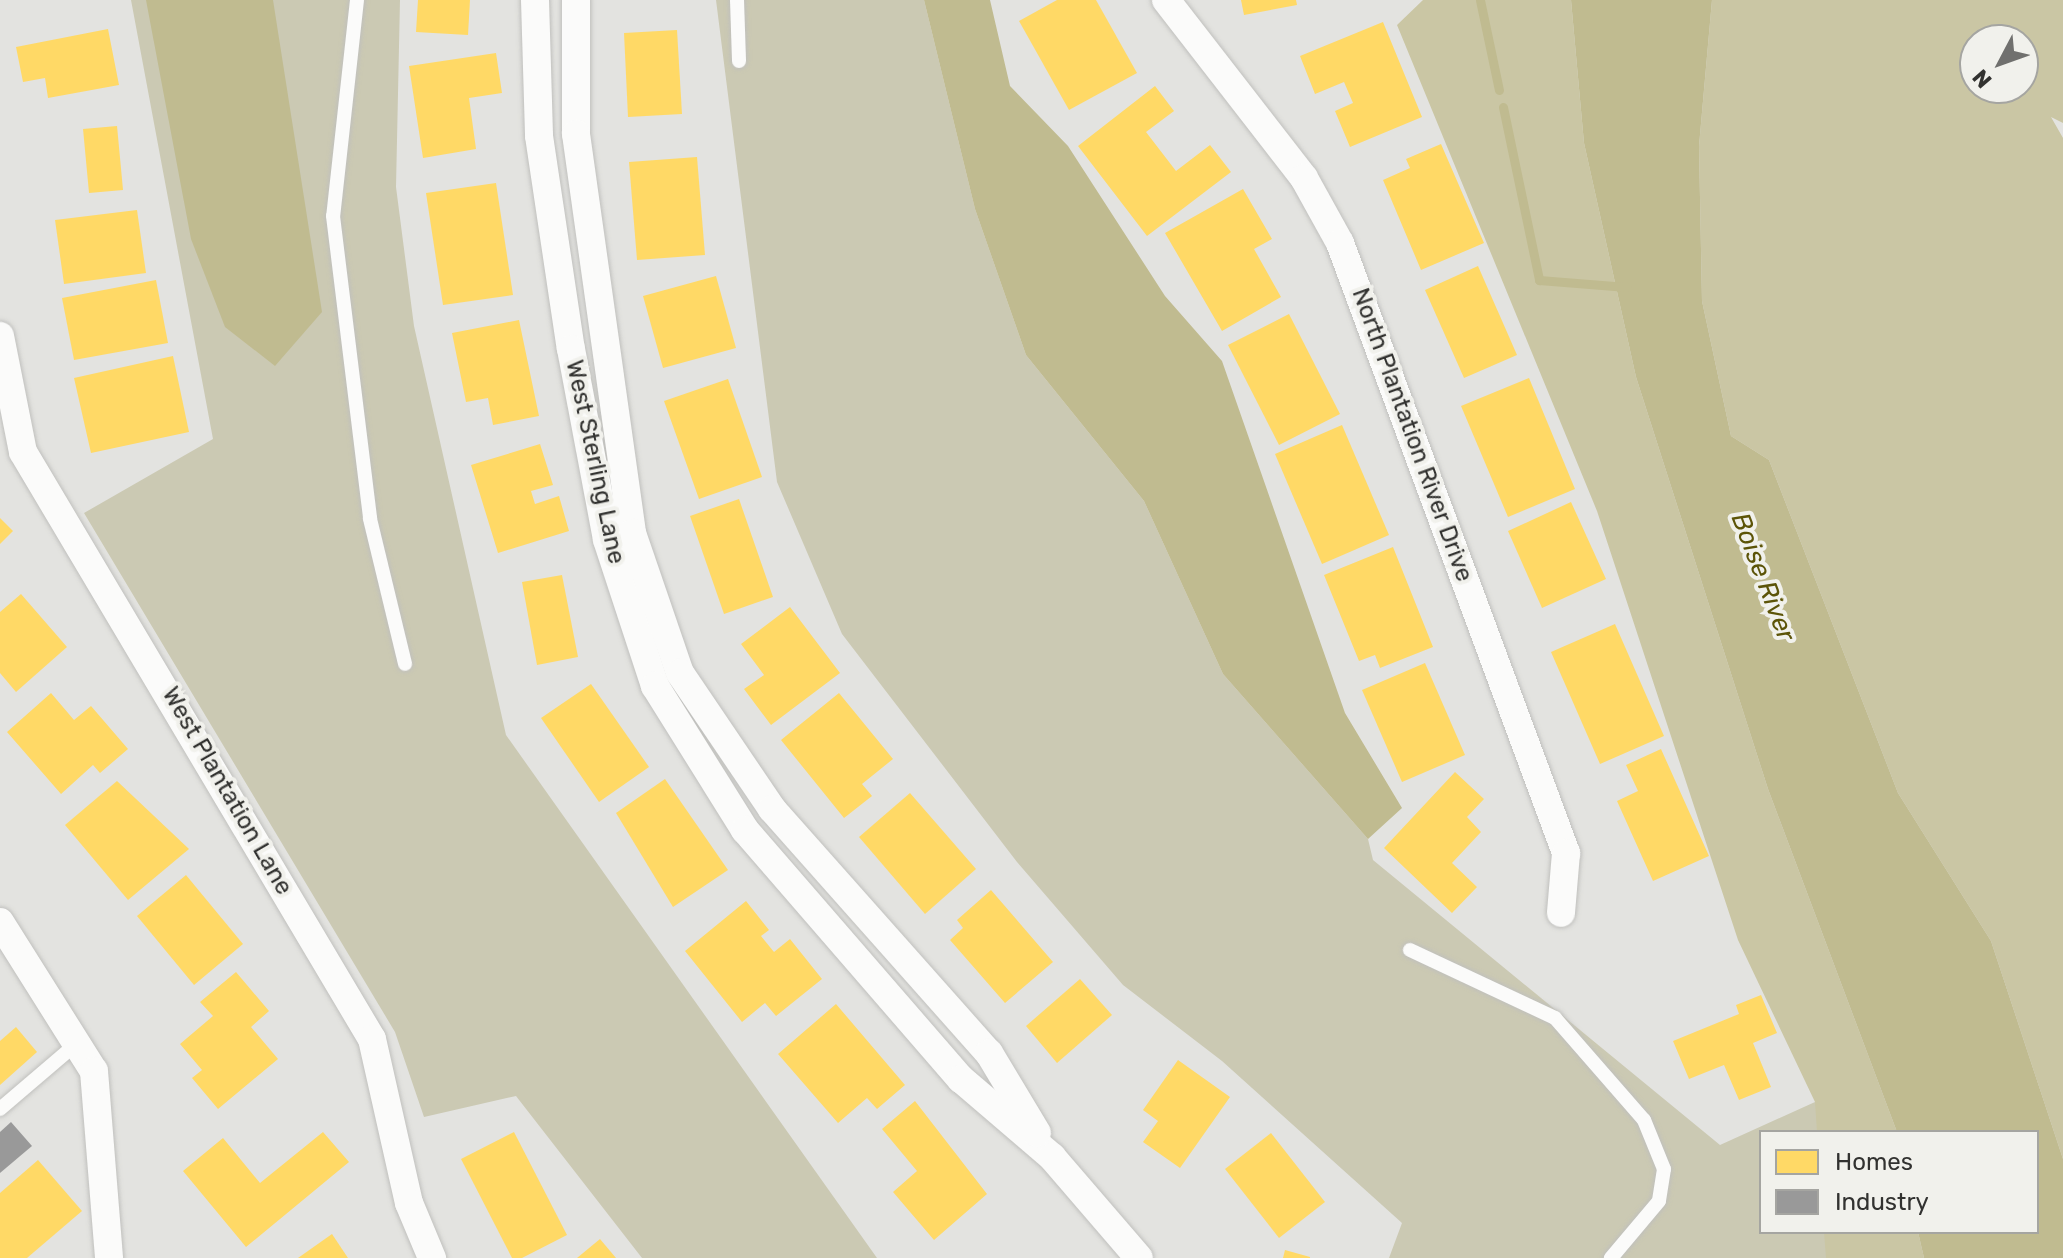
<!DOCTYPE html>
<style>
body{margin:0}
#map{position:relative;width:2063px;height:1258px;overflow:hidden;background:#e3e3e0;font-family:Rubik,sans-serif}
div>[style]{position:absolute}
.green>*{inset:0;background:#cbc9b3}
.forest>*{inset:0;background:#cac6a4}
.water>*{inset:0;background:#c0bb90}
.homes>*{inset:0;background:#ffd966}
.industry>*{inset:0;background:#999}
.stream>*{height:9px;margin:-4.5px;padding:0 4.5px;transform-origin:4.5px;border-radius:4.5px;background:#c0bb90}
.roads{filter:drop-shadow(0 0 2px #c0c0bd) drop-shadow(0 0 2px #c0c0bd)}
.lane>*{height:14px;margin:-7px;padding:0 7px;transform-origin:7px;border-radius:7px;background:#fbfbfa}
.street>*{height:28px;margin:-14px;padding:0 14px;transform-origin:14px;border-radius:14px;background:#fbfbfa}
span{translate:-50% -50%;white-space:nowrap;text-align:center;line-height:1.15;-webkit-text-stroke:8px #f1f1ec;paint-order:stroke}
.street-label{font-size:24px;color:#323230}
.water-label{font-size:26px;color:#5c5408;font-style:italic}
.legend{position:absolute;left:1759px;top:1130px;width:280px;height:104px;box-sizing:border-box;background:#f1f1ec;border:2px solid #a5a5a1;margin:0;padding:10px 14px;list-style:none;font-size:24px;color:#323230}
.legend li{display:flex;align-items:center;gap:16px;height:40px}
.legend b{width:40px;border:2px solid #a5a5a1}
.north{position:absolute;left:1959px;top:24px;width:80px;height:80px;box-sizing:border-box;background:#f1f1ec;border:2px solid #a5a5a1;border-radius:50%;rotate:229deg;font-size:22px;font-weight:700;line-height:32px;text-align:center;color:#323230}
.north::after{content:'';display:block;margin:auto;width:28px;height:36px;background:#70706e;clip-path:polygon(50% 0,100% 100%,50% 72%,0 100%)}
</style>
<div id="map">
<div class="green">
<div style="clip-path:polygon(131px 0,400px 0,396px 187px,414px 326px,506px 735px,877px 1258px,642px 1258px,516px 1096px,424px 1117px,395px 1032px,84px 513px,213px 439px)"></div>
<div style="clip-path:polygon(716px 0,924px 0,975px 209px,1026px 355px,1144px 501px,1223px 674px,1368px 839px,1373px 860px,1720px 1145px,1815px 1102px,1879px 1132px,1761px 1132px,1761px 1232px,1894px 1232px,1898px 1258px,1389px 1258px,1402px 1223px,1222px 1061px,1123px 985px,1017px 862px,842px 634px,777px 482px)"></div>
</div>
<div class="forest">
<div style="clip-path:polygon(1423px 0,1571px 0,1584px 143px,1636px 377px,1768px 789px,1897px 1132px,1817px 1132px,1815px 1102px,1738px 940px,1597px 511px,1397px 25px)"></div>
<div style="clip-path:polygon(evenodd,1712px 0,2063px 0,2063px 123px,2051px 117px,2063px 138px,2063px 1159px,1991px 941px,1898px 793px,1769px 460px,1731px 436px,1702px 301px,1699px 146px,1712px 0,1975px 40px,2023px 40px,2023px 88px,1975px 88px,1975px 40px)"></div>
<div style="clip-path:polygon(1824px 1232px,1918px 1232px,1924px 1258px,1826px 1258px)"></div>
</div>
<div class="water">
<div style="clip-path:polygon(146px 0,273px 0,322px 312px,275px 366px,225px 327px,191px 239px)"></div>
<div style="clip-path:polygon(924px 0,990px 0,1010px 86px,1068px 146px,1165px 296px,1222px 361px,1345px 713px,1402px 808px,1368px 839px,1223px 674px,1144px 501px,1026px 355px,975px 209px)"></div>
<div style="clip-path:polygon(1571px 0,1712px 0,1699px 146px,1702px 301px,1731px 436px,1769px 460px,1898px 793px,1991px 941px,2063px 1159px,2063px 1258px,1924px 1258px,1918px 1232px,2037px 1232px,2037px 1132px,1897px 1132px,1768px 789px,1636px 377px,1584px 143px)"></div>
</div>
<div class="homes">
<div style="clip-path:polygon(418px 0,470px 0,468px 35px,416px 32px)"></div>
<div style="clip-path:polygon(1057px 0,1096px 0,1137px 73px,1069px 110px,1019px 21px)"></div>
<div style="clip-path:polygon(1241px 0,1296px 0,1297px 5px,1244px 15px)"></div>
<div style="clip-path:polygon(1383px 22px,1422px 117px,1350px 147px,1335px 111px,1353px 103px,1344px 82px,1315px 94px,1300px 56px)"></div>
<div style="clip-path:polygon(108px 29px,119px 85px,48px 98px,45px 78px,23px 82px,16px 47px)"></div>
<div style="clip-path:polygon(677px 30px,682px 114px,628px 117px,624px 33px)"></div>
<div style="clip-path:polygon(496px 53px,502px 93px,469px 98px,476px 149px,423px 158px,409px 66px)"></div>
<div style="clip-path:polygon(1155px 86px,1174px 111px,1146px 132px,1176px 171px,1210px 145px,1231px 172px,1147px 236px,1078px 146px)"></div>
<div style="clip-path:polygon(117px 126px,123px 190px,89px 193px,83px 129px)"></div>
<div style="clip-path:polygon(1441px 144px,1484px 243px,1421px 270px,1383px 180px,1410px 168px,1406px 159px)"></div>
<div style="clip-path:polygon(697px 157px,705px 255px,637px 260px,629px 162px)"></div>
<div style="clip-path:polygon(496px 183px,513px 295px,443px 305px,426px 193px)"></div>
<div style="clip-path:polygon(1243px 189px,1272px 239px,1254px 249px,1281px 297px,1222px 331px,1165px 233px)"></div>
<div style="clip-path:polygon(137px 210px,146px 273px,64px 284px,55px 220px)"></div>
<div style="clip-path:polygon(1478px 266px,1517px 355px,1464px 378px,1425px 290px)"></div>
<div style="clip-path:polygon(716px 276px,736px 348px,663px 368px,643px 296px)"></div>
<div style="clip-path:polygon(156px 280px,168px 343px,74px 360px,62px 298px)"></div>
<div style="clip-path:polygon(1289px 314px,1340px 414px,1279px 445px,1228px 345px)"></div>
<div style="clip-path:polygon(519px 320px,539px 416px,493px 425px,488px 398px,466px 402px,452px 333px)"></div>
<div style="clip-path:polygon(173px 356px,189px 432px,91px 453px,74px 378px)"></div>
<div style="clip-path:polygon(1529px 378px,1575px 489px,1508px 517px,1461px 406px)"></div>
<div style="clip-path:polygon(728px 379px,762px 477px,699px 499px,664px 401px)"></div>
<div style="clip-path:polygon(1342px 425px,1389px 535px,1322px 564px,1275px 454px)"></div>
<div style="clip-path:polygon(540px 444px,553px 485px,531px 491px,535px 504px,559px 496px,569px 531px,498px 553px,471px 465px)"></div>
<div style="clip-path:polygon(739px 499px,773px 597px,724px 614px,690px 516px)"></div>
<div style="clip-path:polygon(1571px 502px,1606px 579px,1542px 608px,1508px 531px)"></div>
<div style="clip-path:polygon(0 518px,13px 531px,0 544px)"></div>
<div style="clip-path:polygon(1393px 547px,1433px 647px,1380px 668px,1375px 655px,1359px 661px,1324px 575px)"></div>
<div style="clip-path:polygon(562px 575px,578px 657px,537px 665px,522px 582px)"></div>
<div style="clip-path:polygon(21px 594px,67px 647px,16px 692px,0 673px,0 612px)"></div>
<div style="clip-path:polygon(790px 607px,840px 673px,771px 725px,744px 689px,764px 675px,741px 644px)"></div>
<div style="clip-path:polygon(1615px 624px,1664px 736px,1600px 764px,1551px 652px)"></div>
<div style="clip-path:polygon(1425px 663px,1465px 755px,1402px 782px,1362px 690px)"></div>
<div style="clip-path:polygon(591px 684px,649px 767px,599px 802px,541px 718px)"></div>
<div style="clip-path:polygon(51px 693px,74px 720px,91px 706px,128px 749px,100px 773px,93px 765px,61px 794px,7px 732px)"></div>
<div style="clip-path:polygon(839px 693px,893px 759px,862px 784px,872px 796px,844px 818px,781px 740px)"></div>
<div style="clip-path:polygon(1661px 749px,1709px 856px,1653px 881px,1617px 801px,1638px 791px,1626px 765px)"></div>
<div style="clip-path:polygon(1455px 772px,1484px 799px,1467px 817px,1481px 832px,1452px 863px,1477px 887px,1452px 913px,1384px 848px)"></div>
<div style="clip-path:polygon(665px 779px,728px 870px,673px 907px,616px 813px)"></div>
<div style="clip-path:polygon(117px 781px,189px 849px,128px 900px,65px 825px)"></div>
<div style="clip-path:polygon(910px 793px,976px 869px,925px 914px,859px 837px)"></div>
<div style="clip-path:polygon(186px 875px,243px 944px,194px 985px,137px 916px)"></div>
<div style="clip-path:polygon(991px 890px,1053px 962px,1005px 1003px,950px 940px,963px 928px,957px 920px)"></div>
<div style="clip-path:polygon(746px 901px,769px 930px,761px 936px,774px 952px,790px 939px,822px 979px,776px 1016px,765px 1003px,742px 1022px,685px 951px)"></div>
<div style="clip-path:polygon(236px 972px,269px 1011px,251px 1027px,278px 1059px,218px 1109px,192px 1078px,202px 1070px,180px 1044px,213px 1016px,200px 1002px)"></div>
<div style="clip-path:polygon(1080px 979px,1112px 1015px,1057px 1063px,1026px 1026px)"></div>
<div style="clip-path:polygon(1761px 995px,1777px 1033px,1753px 1043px,1771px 1087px,1739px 1100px,1724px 1065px,1689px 1079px,1673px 1041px,1739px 1014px,1736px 1005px)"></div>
<div style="clip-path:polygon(836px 1004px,905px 1085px,877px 1109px,867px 1098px,838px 1123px,778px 1054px)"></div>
<div style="clip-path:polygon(16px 1027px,37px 1052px,0 1085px,0 1041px)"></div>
<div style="clip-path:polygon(1178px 1060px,1230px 1097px,1180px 1168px,1143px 1142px,1158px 1121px,1143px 1110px)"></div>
<div style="clip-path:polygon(915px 1101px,987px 1194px,934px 1240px,893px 1192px,917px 1171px,882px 1129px)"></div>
<div style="clip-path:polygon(323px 1132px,349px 1162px,246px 1247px,183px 1171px,223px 1138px,260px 1183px)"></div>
<div style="clip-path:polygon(514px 1132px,567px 1235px,522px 1258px,512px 1258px,461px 1159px)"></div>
<div style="clip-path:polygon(1271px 1133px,1325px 1202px,1279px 1238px,1225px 1169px)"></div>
<div style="clip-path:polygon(38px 1160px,82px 1211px,27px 1258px,0 1258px,0 1193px)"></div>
<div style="clip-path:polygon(332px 1234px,348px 1258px,298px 1258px)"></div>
<div style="clip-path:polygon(600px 1239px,616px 1258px,577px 1258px)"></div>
<div style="clip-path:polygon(1285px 1250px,1310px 1257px,1310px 1258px,1283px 1258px)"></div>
</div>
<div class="industry">
<div style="clip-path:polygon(11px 1122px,32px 1146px,0 1173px,0 1132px)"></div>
</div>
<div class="stream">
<div style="left:1480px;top:0;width:92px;rotate:78.1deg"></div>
<div style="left:1503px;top:107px;width:177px;rotate:78.2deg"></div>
<div style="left:1539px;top:280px;width:88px;rotate:4.5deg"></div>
</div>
<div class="roads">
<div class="lane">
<div style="left:357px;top:0;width:217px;rotate:96.3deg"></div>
<div style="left:333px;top:216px;width:305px;rotate:83deg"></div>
<div style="left:370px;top:519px;width:149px;rotate:76.4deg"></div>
<div style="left:737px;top:0;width:61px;rotate:88.1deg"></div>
<div style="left:1410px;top:950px;width:160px;rotate:25.1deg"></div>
<div style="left:1555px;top:1018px;width:135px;rotate:48.9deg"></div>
<div style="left:1644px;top:1120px;width:53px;rotate:67.8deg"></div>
<div style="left:1664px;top:1169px;width:32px;rotate:99deg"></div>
<div style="left:1659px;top:1201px;width:75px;rotate:130.1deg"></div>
<div style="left:0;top:1109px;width:100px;rotate:-40.5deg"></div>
</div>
<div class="street">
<div style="left:535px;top:0;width:136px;rotate:88.3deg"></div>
<div style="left:539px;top:136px;width:215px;rotate:81.5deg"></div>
<div style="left:571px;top:349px;width:194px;rotate:79.3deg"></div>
<div style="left:607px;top:540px;width:154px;rotate:71.8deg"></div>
<div style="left:655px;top:686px;width:170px;rotate:58deg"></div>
<div style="left:745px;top:830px;width:330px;rotate:49.1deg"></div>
<div style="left:961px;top:1079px;width:120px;rotate:40.6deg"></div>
<div style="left:1052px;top:1157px;width:133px;rotate:49.3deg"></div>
<div style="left:576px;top:0;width:134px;rotate:90deg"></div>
<div style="left:576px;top:134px;width:403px;rotate:82deg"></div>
<div style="left:632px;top:533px;width:148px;rotate:71.1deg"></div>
<div style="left:680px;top:673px;width:164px;rotate:55.9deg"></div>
<div style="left:772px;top:809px;width:327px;rotate:48.4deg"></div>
<div style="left:989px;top:1053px;width:93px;rotate:59deg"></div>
<div style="left:1166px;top:0;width:225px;rotate:52.2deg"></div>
<div style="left:1304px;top:178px;width:74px;rotate:61deg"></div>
<div style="left:1340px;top:243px;width:651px;rotate:69.67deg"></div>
<div style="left:1566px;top:853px;width:60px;rotate:94.8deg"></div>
<div style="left:0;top:336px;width:118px;rotate:78.8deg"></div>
<div style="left:23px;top:452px;width:683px;rotate:59.27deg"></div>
<div style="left:372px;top:1039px;width:168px;rotate:77.3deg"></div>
<div style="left:409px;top:1203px;width:60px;rotate:67.3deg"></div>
<div style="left:0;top:922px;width:176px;rotate:57.8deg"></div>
<div style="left:94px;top:1071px;width:188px;rotate:85.4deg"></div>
</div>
</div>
<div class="street-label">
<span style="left:1412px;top:435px;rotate:70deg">North Plantation River Drive</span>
<span style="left:595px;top:462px;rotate:78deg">West Sterling Lane</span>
<span style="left:227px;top:791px;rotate:60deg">West Plantation Lane</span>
</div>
<div class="water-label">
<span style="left:1763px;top:577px;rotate:69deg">Boise River</span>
</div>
<ul class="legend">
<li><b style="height:22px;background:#ffd966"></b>Homes</li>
<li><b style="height:22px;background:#999"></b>Industry</li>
</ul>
<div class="north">N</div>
</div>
